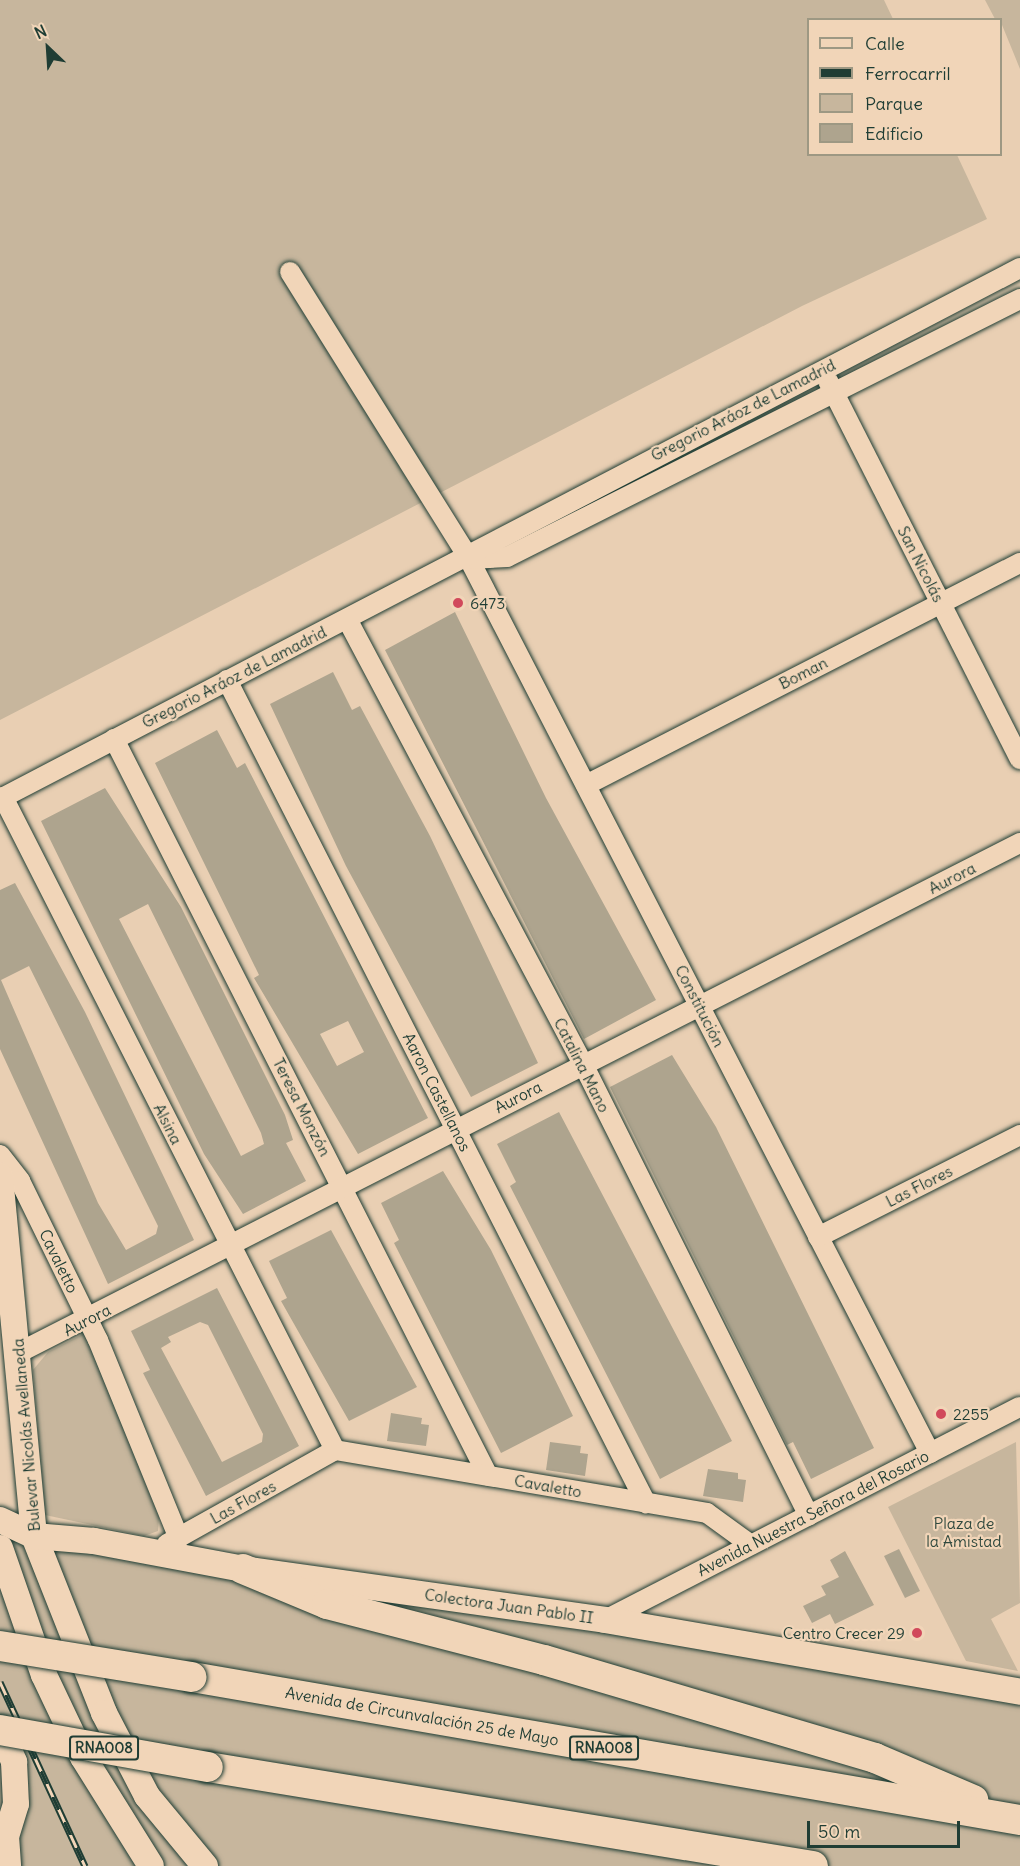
<!DOCTYPE html>
<meta charset="utf-8">
<style>
body{margin:0}
#map{position:relative;width:1020px;height:1866px;overflow:hidden;background:#e9cfb3;font-family:Delius,sans-serif}
div>[style]{position:absolute}
.green>*{inset:0;background:#c7b69d}
.building>*{inset:0;background:#aea48e}
.roads{filter:drop-shadow(0 0 2px #1f3d34) drop-shadow(0 0 2px #1f3d34)}
.minor>*{height:20px;margin:-10px;padding:0 10px;transform-origin:10px;border-radius:10px;background:#f1d5b8}
.major>*{height:26px;margin:-13px;padding:0 13px;transform-origin:13px;border-radius:13px;background:#f1d5b8}
.highway>*{height:30px;margin:-15px;padding:0 15px;transform-origin:15px;border-radius:15px;background:#f1d5b8}
.rail>*{height:7px;margin-top:-3.5px;transform-origin:0;background:repeating-linear-gradient(90deg,#f1d5b8 0 14px,#1f3d34 0 28px);box-sizing:border-box;border-block:2px solid #1f3d34}
.bridges{filter:drop-shadow(0 0 2px #1f3d34) drop-shadow(0 0 2px #1f3d34)}
.highway-bridge>*{height:30px;margin:-15px;padding:0 15px;transform-origin:15px;border-radius:15px;background:#f1d5b8}
.dots>*{width:16px;height:16px;translate:-50% -50%;box-sizing:border-box;border:3px solid #f1d5b8;border-radius:50%}
span{translate:-50% -50%;white-space:nowrap;text-align:center;line-height:1.15;-webkit-text-stroke:4.5px #f1d5b8;paint-order:stroke}
.shield-label span{padding:2px 4px;background:#f1d5b8;border:2px solid;border-radius:4px;-webkit-text-stroke-width:0}
.shield-label{font-size:15px;color:#1f3d34;font-weight:700}
.street-label{font-size:16px;color:#1f3d34}
.poi-label{font-size:16px;color:#1f3d34}
.left{translate:0 -50%;text-align:left}
.right{translate:-100% -50%;text-align:right}
.park-label{font-size:16px;color:#30493e}
.legend{position:absolute;left:807px;top:18px;width:195px;height:138px;box-sizing:border-box;background:#f1d5b8;border:2px solid #9d9883;margin:0;padding:8px 10px;list-style:none;font-size:18px;color:#1f3d34}
.legend li{display:flex;align-items:center;gap:12px;height:30px}
.legend b{width:30px;border:2px solid #9d9883}
.north{position:absolute;left:18px;top:18px;width:60px;height:60px;-webkit-text-stroke:4px #f1d5b8;paint-order:stroke;rotate:335deg;font-size:16px;font-weight:700;line-height:24px;text-align:center;color:#1f3d34}
.north::after{content:'';display:block;margin:auto;width:21px;height:27px;background:#1f3d34;clip-path:polygon(50% 0,100% 100%,50% 72%,0 100%)}
.scale{position:absolute;left:807px;top:1821px;width:153px;height:27px;box-sizing:border-box;border:3px solid #1f3d34;border-top:0;padding-left:8px;font-size:18px;line-height:21px;white-space:nowrap;color:#1f3d34;-webkit-text-stroke:4px #f1d5b8;paint-order:stroke}
</style>
<div id="map">
<div class="green">
<div style="clip-path:polygon(0 0,884px 0,893px 19px,808px 20px,808px 154px,957px 155px,987px 219px,802px 306px,0 720px)"></div>
<div style="clip-path:polygon(985px 0,1020px 0,1020px 69px,1000px 20px,995px 19px)"></div>
<div style="clip-path:polygon(85px 1333px,159px 1517px,158px 1531px,144px 1536px,45px 1515px,33px 1370px,48px 1352px)"></div>
<div style="clip-path:polygon(1016px 1442px,1020px 1603px,991px 1619px,1018px 1671px,966px 1661px,888px 1507px)"></div>
<div style="clip-path:polygon(0 1520px,1020px 1692px,1020px 1866px,8px 1866px,0 1835px)"></div>
</div>
<div class="building">
<div style="clip-path:polygon(455px 612px,546px 798px,656px 1000px,584px 1039px,385px 650px)"></div>
<div style="clip-path:polygon(333px 672px,352px 710px,360px 706px,430px 836px,538px 1063px,471px 1097px,346px 866px,270px 704px)"></div>
<div style="clip-path:polygon(evenodd,217px 730px,237px 768px,245px 763px,428px 1118px,358px 1154px,254px 978px,259px 975px,155px 763px,217px 730px,348px 1021px,364px 1052px,337px 1066px,320px 1034px,348px 1021px)"></div>
<div style="clip-path:polygon(evenodd,105px 788px,181px 907px,285px 1115px,293px 1140px,286px 1143px,306px 1181px,243px 1214px,204px 1154px,41px 821px,105px 788px,148px 904px,261px 1133px,264px 1144px,241px 1156px,119px 919px,148px 904px)"></div>
<div style="clip-path:polygon(evenodd,15px 883px,85px 1012px,194px 1240px,108px 1284px,0 1049px,0 890px,15px 883px,29px 966px,158px 1226px,156px 1234px,126px 1250px,98px 1203px,1px 980px,29px 966px)"></div>
<div style="clip-path:polygon(672px 1055px,716px 1127px,874px 1448px,811px 1479px,793px 1442px,787px 1445px,610px 1087px)"></div>
<div style="clip-path:polygon(559px 1112px,732px 1441px,660px 1479px,510px 1186px,516px 1182px,497px 1144px)"></div>
<div style="clip-path:polygon(443px 1171px,491px 1250px,573px 1416px,501px 1453px,394px 1243px,399px 1240px,381px 1203px)"></div>
<div style="clip-path:polygon(331px 1230px,417px 1387px,349px 1421px,281px 1301px,287px 1298px,269px 1261px)"></div>
<div style="clip-path:polygon(evenodd,217px 1288px,299px 1446px,206px 1496px,143px 1373px,150px 1370px,131px 1331px,217px 1288px,200px 1322px,208px 1325px,263px 1434px,262px 1442px,222px 1462px,161px 1348px,171px 1342px,168px 1337px,200px 1322px)"></div>
<div style="clip-path:polygon(391px 1413px,422px 1418px,421px 1424px,429px 1425px,426px 1446px,387px 1441px)"></div>
<div style="clip-path:polygon(550px 1442px,581px 1446px,580px 1453px,588px 1454px,585px 1476px,546px 1470px)"></div>
<div style="clip-path:polygon(708px 1469px,738px 1473px,738px 1479px,746px 1480px,743px 1502px,703px 1496px)"></div>
<div style="clip-path:polygon(899px 1549px,920px 1591px,905px 1598px,884px 1556px)"></div>
<div style="clip-path:polygon(845px 1551px,874px 1605px,835px 1624px,830px 1614px,812px 1623px,803px 1606px,826px 1595px,821px 1586px,839px 1577px,830px 1560px)"></div>
</div>
<div class="roads">
<div class="minor">
<div style="left:290px;top:272px;width:338px;rotate:58deg"></div>
<div style="left:469px;top:559px;width:1006px;rotate:62.72deg"></div>
<div style="left:828px;top:381px;width:424px;rotate:63.1deg"></div>
<div style="left:469px;top:559px;width:38px;rotate:-3deg"></div>
<div style="left:507px;top:557px;width:574px;rotate:-26.7deg"></div>
<div style="left:347px;top:619px;width:504px;rotate:62.06deg"></div>
<div style="left:583px;top:1064px;width:505px;rotate:63.43deg"></div>
<div style="left:227px;top:680px;width:924px;rotate:63.02deg"></div>
<div style="left:114px;top:739px;width:826px;rotate:63.09deg"></div>
<div style="left:586px;top:785px;width:487px;rotate:-27.1deg"></div>
<div style="left:3px;top:797px;width:733px;rotate:63.05deg"></div>
<div style="left:0;top:799px;width:1150px;rotate:-27.5deg"></div>
<div style="left:0;top:1155px;width:33px;rotate:52deg"></div>
<div style="left:20px;top:1181px;width:177px;rotate:63.9deg"></div>
<div style="left:98px;top:1340px;width:214px;rotate:67.8deg"></div>
<div style="left:818px;top:1237px;width:226px;rotate:-26.8deg"></div>
<div style="left:18px;top:1353px;width:1124px;rotate:-26.98deg"></div>
<div style="left:335px;top:1450px;width:377px;rotate:9.6deg"></div>
<div style="left:707px;top:1513px;width:54px;rotate:36deg"></div>
<div style="left:167px;top:1544px;width:193px;rotate:-29.2deg"></div>
<div style="left:605px;top:1620px;width:466px;rotate:-27.2deg"></div>
</div>
<div class="major">
<div style="left:0;top:1176px;width:362px;rotate:84.6deg"></div>
<div style="left:34px;top:1536px;width:190px;rotate:68.4deg"></div>
<div style="left:104px;top:1713px;width:93px;rotate:62.6deg"></div>
<div style="left:147px;top:1796px;width:91px;rotate:50.4deg"></div>
<div style="left:0;top:1520px;width:38px;rotate:25deg"></div>
<div style="left:34px;top:1536px;width:60px;rotate:4.8deg"></div>
<div style="left:94px;top:1541px;width:152px;rotate:10.6deg"></div>
<div style="left:243px;top:1569px;width:366px;rotate:8deg"></div>
<div style="left:605px;top:1620px;width:421px;rotate:9.8deg"></div>
<div style="left:0;top:1548px;width:134px;rotate:70.9deg"></div>
<div style="left:44px;top:1675px;width:91px;rotate:64.6deg"></div>
<div style="left:83px;top:1757px;width:128px;rotate:58deg"></div>
<div style="left:0;top:1730px;width:35px;rotate:66deg"></div>
<div style="left:14px;top:1762px;width:42px;rotate:87.3deg"></div>
<div style="left:16px;top:1804px;width:34px;rotate:107deg"></div>
<div style="left:6px;top:1836px;width:30px;rotate:86deg"></div>
</div>
<div class="highway">
<div style="left:243px;top:1569px;width:91px;rotate:22.6deg"></div>
<div style="left:327px;top:1604px;width:224px;rotate:14.5deg"></div>
<div style="left:544px;top:1660px;width:345px;rotate:16.5deg"></div>
<div style="left:875px;top:1758px;width:107px;rotate:23.2deg"></div>
<div style="left:192px;top:1677px;width:840px;rotate:9.8deg"></div>
<div style="left:208px;top:1767px;width:613px;rotate:9.29deg"></div>
</div>
</div>
<div class="rail">
<div style="left:0;top:1682px;width:203px;rotate:65.2deg"></div>
</div>
<div class="bridges">
<div class="highway-bridge">
<div style="left:0;top:1646px;width:194px;rotate:9.2deg"></div>
<div style="left:0;top:1730px;width:211px;rotate:10.1deg"></div>
</div>
</div>
<div class="dots">
<div style="left:458px;top:603px;background:#d1495b"></div>
<div style="left:941px;top:1414px;background:#d1495b"></div>
<div style="left:917px;top:1633px;background:#d1495b"></div>
</div>
<div class="shield-label">
<span style="left:104px;top:1748px">RNA008</span>
<span style="left:604px;top:1748px">RNA008</span>
</div>
<div class="street-label">
<span style="left:743px;top:410px;rotate:-27deg">Gregorio Aráoz de Lamadrid</span>
<span style="left:921px;top:564px;rotate:63deg">San Nicolás</span>
<span style="left:803px;top:673px;rotate:-27deg">Boman</span>
<span style="left:234px;top:677px;rotate:-27deg">Gregorio Aráoz de Lamadrid</span>
<span style="left:952px;top:878px;rotate:-27deg">Aurora</span>
<span style="left:700px;top:1006px;rotate:63deg">Constitución</span>
<span style="left:582px;top:1065px;rotate:63deg">Catalina Mano</span>
<span style="left:437px;top:1092px;rotate:63deg">Aaron Castellanos</span>
<span style="left:518px;top:1097px;rotate:-27deg">Aurora</span>
<span style="left:302px;top:1107px;rotate:63deg">Teresa Monzón</span>
<span style="left:168px;top:1124px;rotate:63deg">Alsina</span>
<span style="left:919px;top:1186px;rotate:-27deg">Las Flores</span>
<span style="left:59px;top:1261px;rotate:64deg">Cavaletto</span>
<span style="left:87px;top:1320px;rotate:-27deg">Aurora</span>
<span style="left:26px;top:1435px;rotate:-95deg">Bulevar Nicolás Avellaneda</span>
<span style="left:548px;top:1486px;rotate:10deg">Cavaletto</span>
<span style="left:243px;top:1502px;rotate:-29deg">Las Flores</span>
<span style="left:813px;top:1513px;rotate:-27deg">Avenida Nuestra Señora del Rosario</span>
<span style="left:509px;top:1606px;rotate:8deg">Colectora Juan Pablo II</span>
<span style="left:422px;top:1716px;rotate:10deg">Avenida de Circunvalación 25 de Mayo</span>
</div>
<div class="poi-label">
<span class="left" style="left:470px;top:603px">6473</span>
<span class="left" style="left:953px;top:1414px">2255</span>
<span class="right" style="left:905px;top:1633px">Centro Crecer 29</span>
</div>
<div class="park-label">
<span style="left:964px;top:1532px">Plaza de<br>la Amistad</span>
</div>
<ul class="legend">
<li><b style="height:8px;background:#f1d5b8"></b>Calle</li>
<li><b style="height:8px;background:#1f3d34"></b>Ferrocarril</li>
<li><b style="height:16px;background:#c7b69d"></b>Parque</li>
<li><b style="height:16px;background:#aea48e"></b>Edificio</li>
</ul>
<div class="north">N</div>
<div class="scale">50 m</div>
</div>
